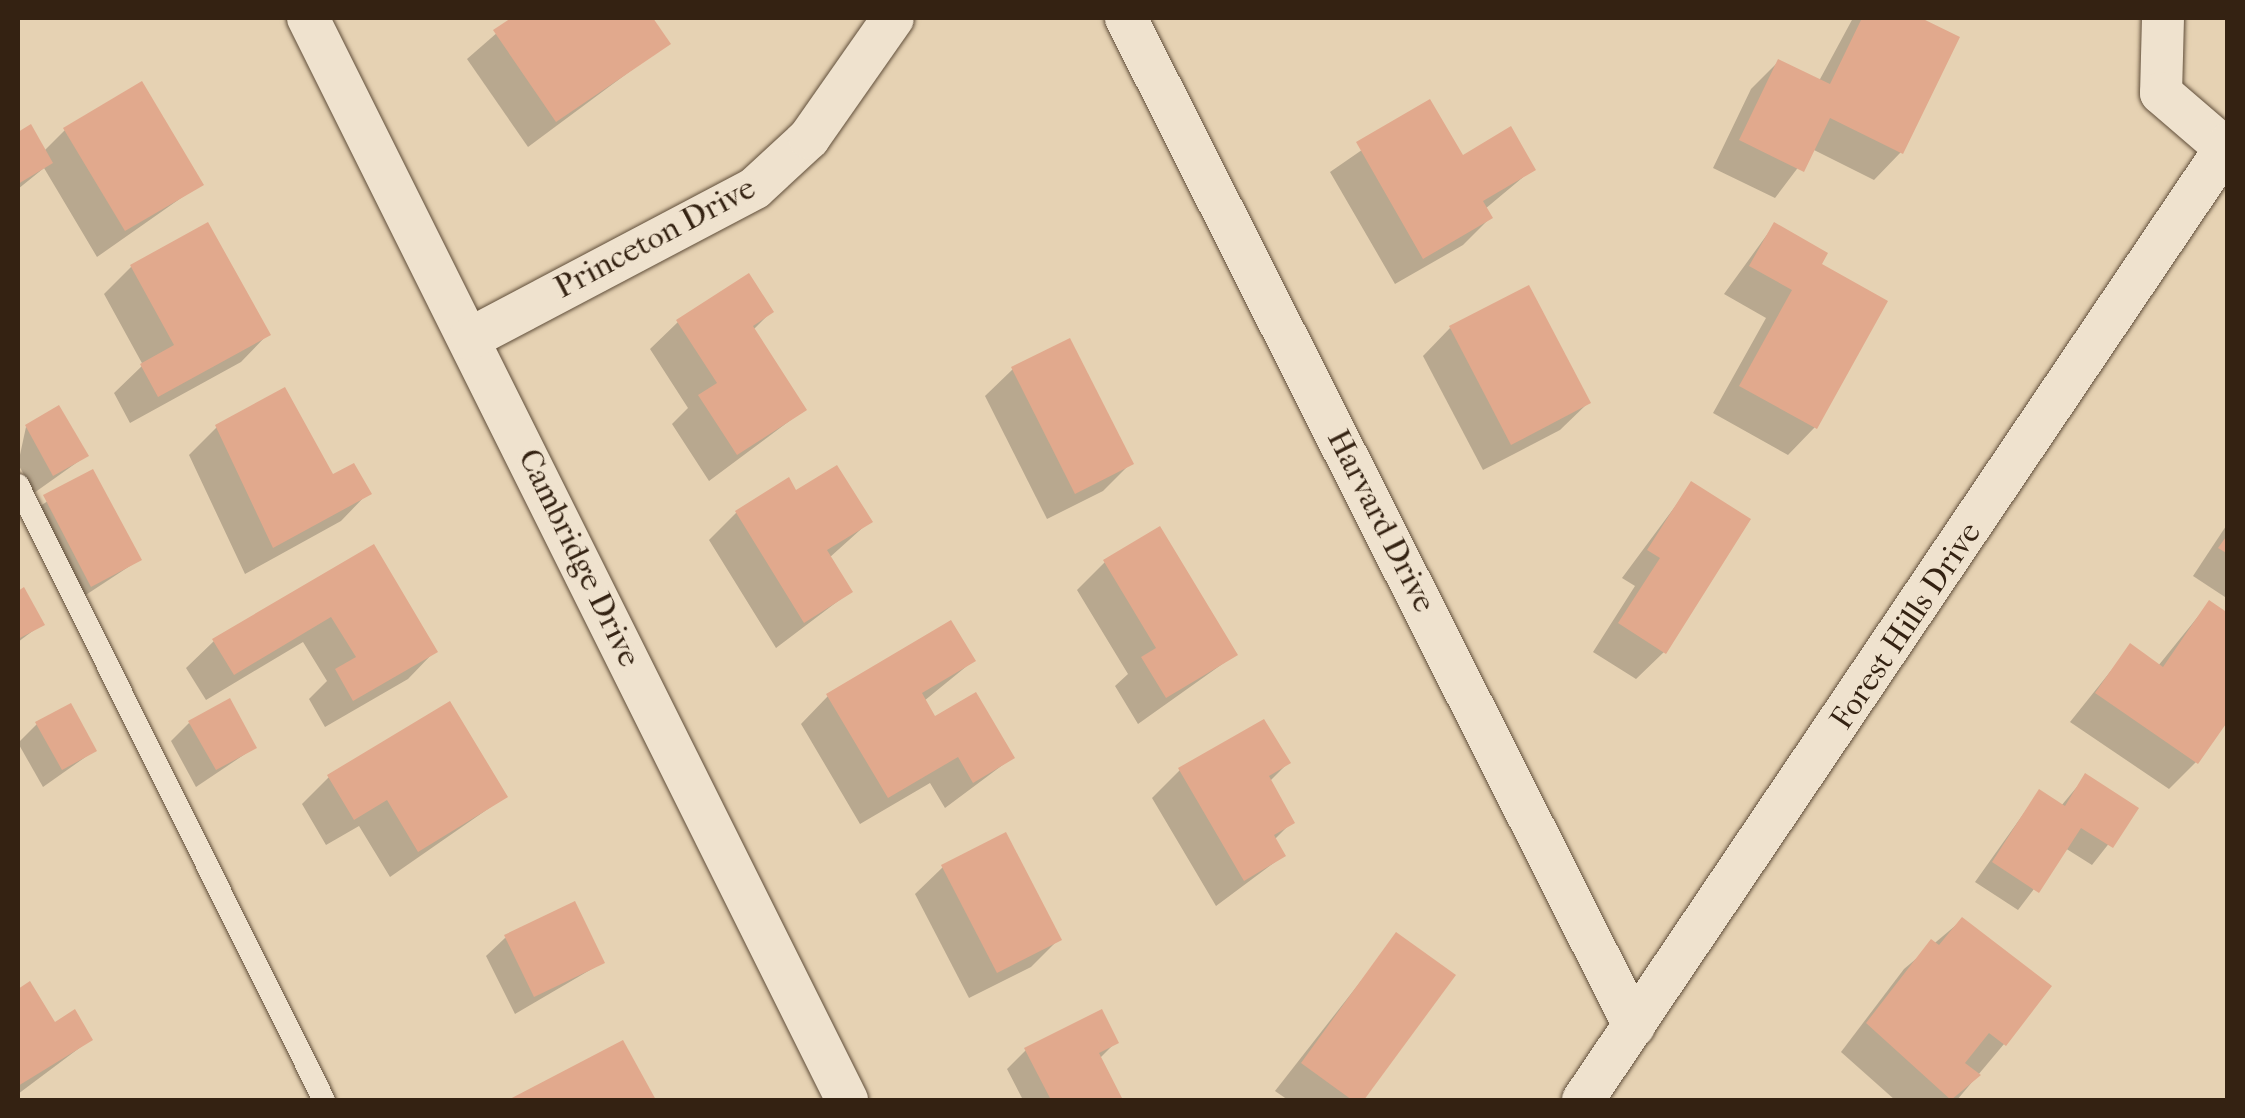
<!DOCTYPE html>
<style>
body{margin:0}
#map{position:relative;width:2245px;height:1118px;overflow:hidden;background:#e6d2b3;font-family:"IM FELL French Canon",serif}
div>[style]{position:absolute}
.shadow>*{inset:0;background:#0003}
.building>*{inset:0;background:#e1a98d}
.roads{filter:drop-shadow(0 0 2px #604e3a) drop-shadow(0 0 2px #604e3a)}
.lane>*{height:22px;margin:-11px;padding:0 11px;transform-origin:11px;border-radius:11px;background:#efe2ce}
.street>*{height:42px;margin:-21px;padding:0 21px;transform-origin:21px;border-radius:21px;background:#efe2ce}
span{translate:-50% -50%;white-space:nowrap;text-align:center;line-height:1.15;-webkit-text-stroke:9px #efe2ce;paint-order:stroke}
.street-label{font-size:32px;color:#342212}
.frame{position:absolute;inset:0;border:20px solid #342212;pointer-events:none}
</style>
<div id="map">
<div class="shadow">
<div style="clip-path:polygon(514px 18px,650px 18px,668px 43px,528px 147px,467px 59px)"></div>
<div style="clip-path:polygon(1853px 18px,1916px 18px,1957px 38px,1901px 152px,1874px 180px,1812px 149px,1775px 198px,1713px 168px,1751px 89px,1778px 62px,1819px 81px)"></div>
<div style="clip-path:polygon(1430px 103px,1462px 158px,1533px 169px,1485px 209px,1490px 218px,1463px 245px,1395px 284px,1330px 172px)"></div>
<div style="clip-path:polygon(30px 127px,44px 151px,65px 130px,201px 184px,97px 257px,44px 168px,18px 189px,18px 134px)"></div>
<div style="clip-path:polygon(207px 225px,268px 334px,241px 362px,130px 423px,114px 393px,143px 365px,104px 294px,131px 267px)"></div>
<div style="clip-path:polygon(1774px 225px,1818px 265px,1815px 427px,1788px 455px,1713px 413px,1766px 318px,1724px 294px)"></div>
<div style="clip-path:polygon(771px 312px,753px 330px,804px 410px,709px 481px,672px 424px,688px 408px,650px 349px,678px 322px)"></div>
<div style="clip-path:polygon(1450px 328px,1588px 403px,1560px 430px,1483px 470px,1423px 356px)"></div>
<div style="clip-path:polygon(1013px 369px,1130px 464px,1103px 491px,1047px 519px,985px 396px)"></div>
<div style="clip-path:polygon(26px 427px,86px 456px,34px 493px,18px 464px)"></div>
<div style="clip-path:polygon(217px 427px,332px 478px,368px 493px,341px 521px,245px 574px,189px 455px)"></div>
<div style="clip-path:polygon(92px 472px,139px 560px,72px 604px,25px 516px)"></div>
<div style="clip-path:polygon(1691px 485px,1664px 652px,1636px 679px,1593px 652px,1635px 586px,1622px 578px)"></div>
<div style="clip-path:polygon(796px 493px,869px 522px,829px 558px,850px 592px,776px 648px,709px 540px,736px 513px)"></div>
<div style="clip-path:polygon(2228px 523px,2228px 599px,2193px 576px)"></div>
<div style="clip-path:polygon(373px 548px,435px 651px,408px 679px,325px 727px,309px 699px,327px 681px,303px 642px,206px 700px,186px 668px,214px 641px)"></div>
<div style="clip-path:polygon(1105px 562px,1235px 655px,1138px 724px,1115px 686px,1128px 674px,1077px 590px)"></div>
<div style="clip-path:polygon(23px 590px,42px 624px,18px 642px,18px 593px)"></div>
<div style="clip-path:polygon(2209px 603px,2196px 762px,2169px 789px,2070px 722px,2130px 647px,2158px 666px)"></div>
<div style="clip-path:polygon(973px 661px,924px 701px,934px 719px,1012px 758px,945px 808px,930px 783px,860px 824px,801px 724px,828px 696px)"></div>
<div style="clip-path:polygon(189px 723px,254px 748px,196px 787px,171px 741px)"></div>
<div style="clip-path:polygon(37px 724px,94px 751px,43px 787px,18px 743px)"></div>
<div style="clip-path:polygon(1288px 763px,1269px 782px,1292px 822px,1274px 840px,1283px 856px,1216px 906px,1152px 798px,1180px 770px)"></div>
<div style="clip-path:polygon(2086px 776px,2136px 809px,2092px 865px,2065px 848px,2018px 910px,1975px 882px,2039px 792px,2061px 806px)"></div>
<div style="clip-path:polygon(329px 777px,505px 797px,390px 877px,359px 826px,326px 845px,302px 804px)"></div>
<div style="clip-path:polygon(943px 867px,1059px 939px,1031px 967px,969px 998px,915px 894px)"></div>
<div style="clip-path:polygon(1962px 920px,2004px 1044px,1957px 1100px,1895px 1100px,1841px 1052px,1904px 969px)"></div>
<div style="clip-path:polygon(1397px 935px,1452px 975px,1361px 1100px,1288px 1100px,1275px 1091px)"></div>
<div style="clip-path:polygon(505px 938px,602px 963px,515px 1014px,486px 956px)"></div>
<div style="clip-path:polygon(30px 984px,54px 1025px,90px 1040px,18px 1094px,18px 992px)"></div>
<div style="clip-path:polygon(1116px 1042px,1099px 1059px,1120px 1100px,1023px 1100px,1007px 1069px,1026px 1050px)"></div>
<div style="clip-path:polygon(622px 1043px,653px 1100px,513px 1100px)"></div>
</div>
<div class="building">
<div style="clip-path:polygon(511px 18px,653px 18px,671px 44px,556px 122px,493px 30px)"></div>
<div style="clip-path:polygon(1862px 18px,1921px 18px,1960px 37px,1903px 154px,1830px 118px,1804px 172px,1739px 140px,1778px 59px,1830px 84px)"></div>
<div style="clip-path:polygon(142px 81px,204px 185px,125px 231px,63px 128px)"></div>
<div style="clip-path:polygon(1430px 99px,1463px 155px,1511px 126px,1536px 170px,1483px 201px,1493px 218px,1423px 259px,1356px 142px)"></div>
<div style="clip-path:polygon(31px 124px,53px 163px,18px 184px,18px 132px)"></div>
<div style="clip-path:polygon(208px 222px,271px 335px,158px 397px,140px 364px,174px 345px,130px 265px)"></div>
<div style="clip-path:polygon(1774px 222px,1828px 253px,1822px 264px,1888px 301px,1817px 429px,1739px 386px,1792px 290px,1749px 266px)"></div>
<div style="clip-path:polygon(749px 273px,774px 312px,753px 326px,807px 410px,737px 455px,698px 395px,717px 383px,676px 320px)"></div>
<div style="clip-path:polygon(1529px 285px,1591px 403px,1511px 445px,1449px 326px)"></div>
<div style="clip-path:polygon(1070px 338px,1134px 464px,1075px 494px,1011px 367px)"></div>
<div style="clip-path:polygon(285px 387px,333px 474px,354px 463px,372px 494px,273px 548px,215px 425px)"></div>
<div style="clip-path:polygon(59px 405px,89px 456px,53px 476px,25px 425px)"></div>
<div style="clip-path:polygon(837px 465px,873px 522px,827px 550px,853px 592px,804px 623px,735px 511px,789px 477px,796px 490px)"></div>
<div style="clip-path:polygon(93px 469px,142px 560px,91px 587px,43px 495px)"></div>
<div style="clip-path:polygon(1691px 481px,1751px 519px,1666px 654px,1618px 623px,1660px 558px,1647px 550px)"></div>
<div style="clip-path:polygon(1160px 526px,1238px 655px,1166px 698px,1141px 657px,1156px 648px,1103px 560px)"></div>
<div style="clip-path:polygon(2228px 534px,2228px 554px,2218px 548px)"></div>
<div style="clip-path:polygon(374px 544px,438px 652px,353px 701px,335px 669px,356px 657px,331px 617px,234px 675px,212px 639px)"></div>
<div style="clip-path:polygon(24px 587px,45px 625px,18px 639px,18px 591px)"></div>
<div style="clip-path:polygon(2209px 600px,2228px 613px,2228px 721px,2198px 764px,2095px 693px,2130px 643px,2163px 667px)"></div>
<div style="clip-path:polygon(951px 620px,976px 661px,922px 693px,935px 716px,976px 692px,1015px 758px,973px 783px,958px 757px,888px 798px,826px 694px)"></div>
<div style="clip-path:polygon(230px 698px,257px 748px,216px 770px,188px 721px)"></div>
<div style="clip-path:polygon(450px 701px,508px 797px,418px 852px,387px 800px,354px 820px,327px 775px)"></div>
<div style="clip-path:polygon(71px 703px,97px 751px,62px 770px,35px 722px)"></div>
<div style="clip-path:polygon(1264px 719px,1291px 763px,1269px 776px,1295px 823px,1274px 835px,1286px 856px,1244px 881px,1178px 768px)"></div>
<div style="clip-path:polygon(2085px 773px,2139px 808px,2113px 848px,2081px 828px,2039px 893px,1992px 862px,2039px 789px,2065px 806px)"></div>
<div style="clip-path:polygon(1006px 832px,1062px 940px,997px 973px,941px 865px)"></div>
<div style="clip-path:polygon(575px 901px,605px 963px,534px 997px,504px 935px)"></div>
<div style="clip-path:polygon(1962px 917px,2052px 986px,2006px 1046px,1989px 1033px,1965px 1063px,1981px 1075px,1951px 1100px,1866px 1023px,1931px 939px,1939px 945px)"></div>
<div style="clip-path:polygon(1396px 932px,1456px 975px,1364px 1100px,1352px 1100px,1301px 1063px)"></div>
<div style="clip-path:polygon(30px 981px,55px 1022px,75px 1009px,93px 1040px,18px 1086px,18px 989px)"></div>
<div style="clip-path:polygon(1102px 1009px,1119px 1043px,1099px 1053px,1123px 1100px,1051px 1100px,1024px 1048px)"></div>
<div style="clip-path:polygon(623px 1040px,656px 1100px,508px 1100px)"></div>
</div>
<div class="roads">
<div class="lane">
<div style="left:18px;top:485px;width:687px;rotate:63.55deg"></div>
</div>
<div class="street">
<div style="left:308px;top:18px;width:1209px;rotate:63.52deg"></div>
<div style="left:1126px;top:18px;width:1129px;rotate:63.25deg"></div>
<div style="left:2163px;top:18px;width:75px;rotate:91.5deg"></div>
<div style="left:2161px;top:93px;width:84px;rotate:40.7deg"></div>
<div style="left:469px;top:339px;width:323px;rotate:-27.8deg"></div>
<div style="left:755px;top:188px;width:74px;rotate:-42.8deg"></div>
<div style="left:809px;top:138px;width:146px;rotate:-55deg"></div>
<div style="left:1583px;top:1100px;width:1153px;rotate:-55.99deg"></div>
</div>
</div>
<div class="street-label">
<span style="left:655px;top:238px;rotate:-28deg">Princeton Drive</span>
<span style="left:1381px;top:521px;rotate:63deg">Harvard Drive</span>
<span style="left:579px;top:558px;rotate:64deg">Cambridge Drive</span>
<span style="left:1906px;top:626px;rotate:-56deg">Forest Hills Drive</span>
</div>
<div class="frame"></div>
</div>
